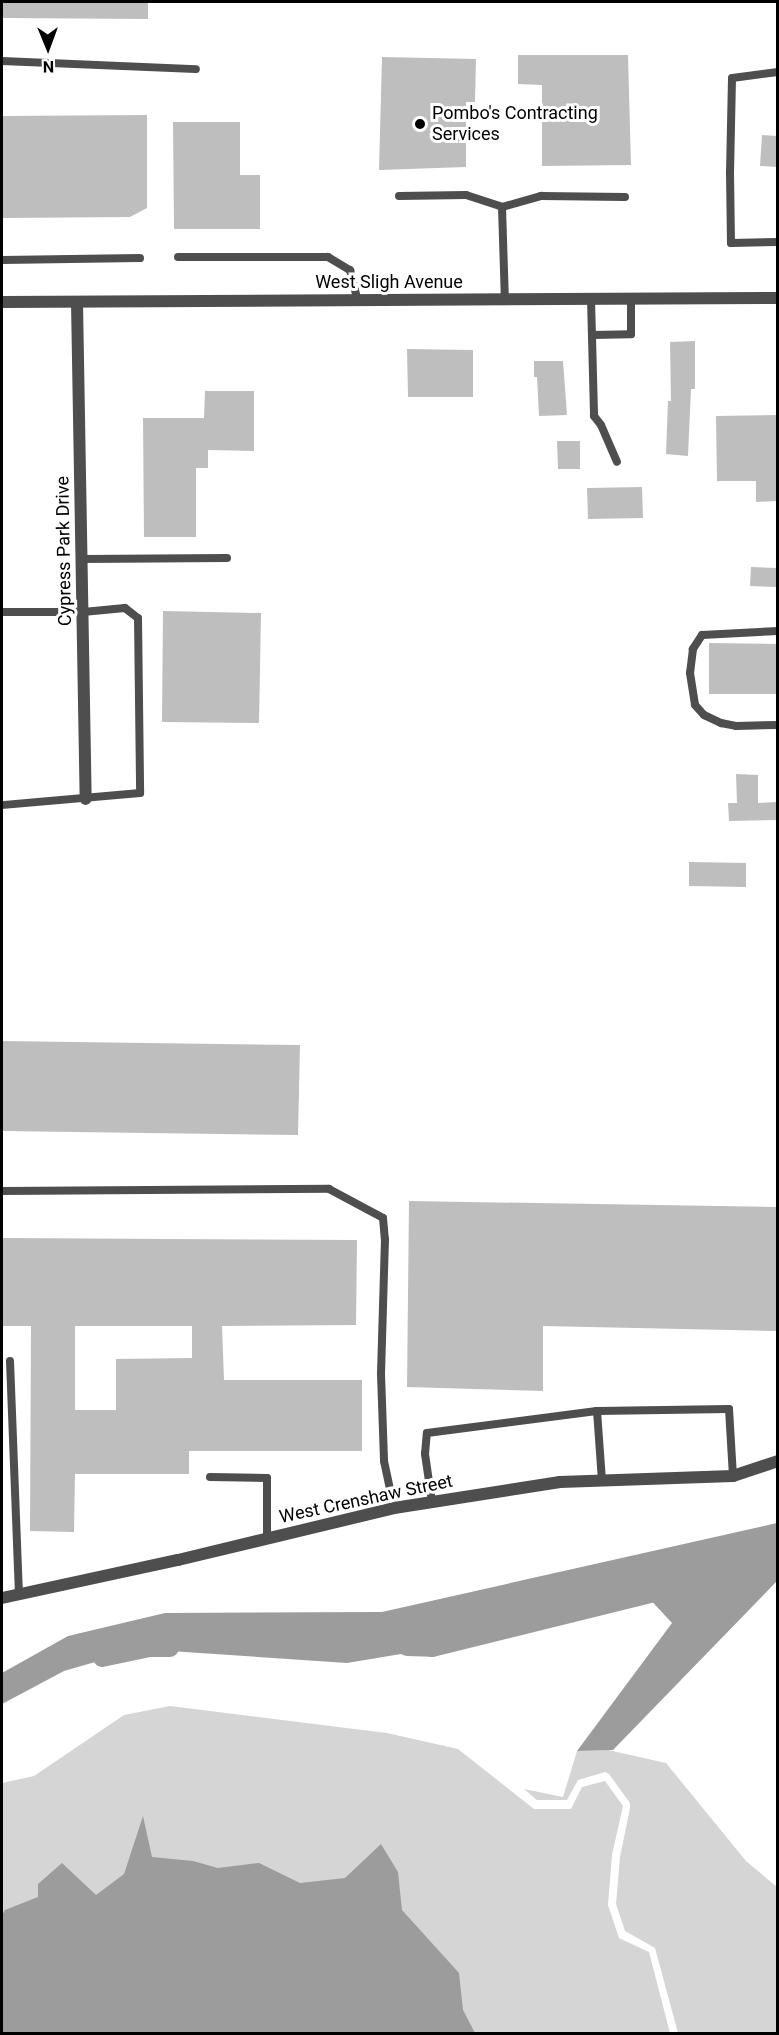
<!DOCTYPE html>
<style>
body{margin:0}
#map{position:relative;width:779px;height:2035px;overflow:hidden;background:#fff;font-family:Roboto,sans-serif}
div>[style]{position:absolute}
.green>*{inset:0;background:#d5d5d5}
.water>*{inset:0;background:#9c9c9c}
.canal>*{height:18px;margin:-9px;padding:0 9px;transform-origin:9px;border-radius:9px;background:#9c9c9c}
.building>*{inset:0;background:#bebebe}
.service>*{height:8px;margin:-4px;padding:0 4px;transform-origin:4px;border-radius:4px;background:#4e4e4e}
.minor>*{height:12px;margin:-6px;padding:0 6px;transform-origin:6px;border-radius:6px;background:#4e4e4e}
.tertiary>*{height:12px;margin:-6px;padding:0 6px;transform-origin:6px;border-radius:6px;background:#4e4e4e}
.dots>*{width:16px;height:16px;translate:-50% -50%;box-sizing:border-box;border:3px solid #fff;border-radius:50%}
span{translate:-50% -50%;white-space:nowrap;text-align:center;line-height:1.15;-webkit-text-stroke:6px #fff;paint-order:stroke}
.poi-label{font-size:18px;color:#000}
.left{translate:0 -50%;text-align:left}
.street-label{font-size:18px;color:#000}
.frame{position:absolute;inset:0;border:3px solid #000;pointer-events:none}
.north{position:absolute;left:18px;top:18px;width:60px;height:60px;-webkit-text-stroke:4px #fff;paint-order:stroke;rotate:179deg;font-size:16px;font-weight:700;line-height:24px;text-align:center;color:#000}
.north::after{content:'';display:block;margin:auto;width:21px;height:27px;background:#000;clip-path:polygon(50% 0,100% 100%,50% 72%,0 100%)}
</style>
<div id="map">
<div class="green">
<div style="clip-path:polygon(170px 1706px,387px 1733px,458px 1749px,534px 1809px,571px 1809px,582px 1787px,605px 1781px,623px 1806px,612px 1855px,608px 1905px,619px 1938px,649px 1952px,670px 2033px,2px 2033px,2px 1783px,34px 1776px,124px 1715px)"></div>
<div style="clip-path:polygon(608px 1750px,666px 1763px,746px 1861px,777px 1887px,777px 2033px,678px 2033px,655px 1948px,625px 1931px,616px 1904px,620px 1857px,630px 1808px,630px 1803px,609px 1774px,605px 1772px,578px 1780px,567px 1800px,537px 1800px,524px 1789px,563px 1797px,577px 1751px)"></div>
</div>
<div class="water">
<div style="clip-path:polygon(777px 1523px,777px 1581px,613px 1750px,577px 1751px,672px 1623px,645px 1594px,419px 1651px,347px 1663px,140px 1649px,64px 1671px,2px 1704px,2px 1673px,68px 1636px,165px 1613px,382px 1612px)"></div>
<div style="clip-path:polygon(143px 1816px,152px 1857px,193px 1861px,218px 1868px,259px 1863px,300px 1883px,345px 1878px,381px 1844px,398px 1872px,402px 1910px,459px 1973px,463px 2010px,475px 2033px,2px 2033px,2px 1915px,5px 1910px,38px 1897px,38px 1884px,62px 1863px,96px 1895px,124px 1874px)"></div>
</div>
<div class="canal">
<div style="left:407px;top:1647px;width:25px;rotate:2deg"></div>
<div style="left:432px;top:1648px;width:245px;rotate:-13.9deg"></div>
<div style="left:102px;top:1658px;width:49px;rotate:-11.8deg"></div>
<div style="left:150px;top:1648px;width:20px"></div>
</div>
<div class="building">
<div style="clip-path:polygon(2px 2px,148px 2px,148px 19px,2px 18px)"></div>
<div style="clip-path:polygon(518px 55px,628px 55px,631px 165px,542px 166px,542px 85px,518px 84px)"></div>
<div style="clip-path:polygon(382px 57px,476px 59px,475px 102px,466px 102px,466px 167px,379px 170px)"></div>
<div style="clip-path:polygon(147px 115px,147px 208px,130px 217px,2px 218px,2px 116px)"></div>
<div style="clip-path:polygon(173px 122px,240px 122px,240px 175px,260px 175px,260px 229px,174px 229px)"></div>
<div style="clip-path:polygon(762px 135px,777px 136px,777px 167px,760px 166px)"></div>
<div style="clip-path:polygon(695px 341px,695px 389px,691px 389px,688px 456px,666px 454px,668px 401px,671px 401px,670px 342px)"></div>
<div style="clip-path:polygon(407px 349px,473px 350px,473px 397px,408px 397px)"></div>
<div style="clip-path:polygon(534px 361px,563px 361px,567px 415px,539px 416px,537px 377px,534px 377px)"></div>
<div style="clip-path:polygon(205px 391px,254px 391px,254px 451px,208px 450px,208px 468px,196px 468px,196px 537px,144px 537px,143px 418px,204px 418px)"></div>
<div style="clip-path:polygon(777px 415px,777px 501px,756px 502px,756px 481px,717px 481px,716px 416px)"></div>
<div style="clip-path:polygon(557px 441px,580px 441px,580px 469px,558px 469px)"></div>
<div style="clip-path:polygon(642px 487px,643px 518px,588px 519px,587px 488px)"></div>
<div style="clip-path:polygon(751px 567px,777px 568px,777px 587px,750px 586px)"></div>
<div style="clip-path:polygon(163px 611px,261px 613px,259px 723px,162px 722px)"></div>
<div style="clip-path:polygon(709px 643px,777px 644px,777px 694px,709px 694px)"></div>
<div style="clip-path:polygon(736px 774px,758px 775px,758px 803px,777px 802px,777px 820px,729px 821px,728px 803px,737px 803px)"></div>
<div style="clip-path:polygon(689px 862px,746px 863px,746px 887px,689px 886px)"></div>
<div style="clip-path:polygon(2px 1041px,300px 1045px,298px 1135px,2px 1131px)"></div>
<div style="clip-path:polygon(409px 1201px,777px 1207px,777px 1331px,543px 1326px,543px 1391px,407px 1387px)"></div>
<div style="clip-path:polygon(evenodd,2px 1238px,357px 1240px,356px 1325px,222px 1326px,224px 1380px,362px 1380px,362px 1451px,189px 1451px,189px 1474px,75px 1474px,74px 1532px,30px 1531px,31px 1326px,2px 1326px,2px 1238px,75px 1326px,192px 1326px,192px 1358px,116px 1359px,116px 1410px,75px 1410px,75px 1326px)"></div>
</div>
<div class="service">
<div style="left:2px;top:61px;width:194px;rotate:2.4deg"></div>
<div style="left:778px;top:72px;width:46px;rotate:172.6deg"></div>
<div style="left:732px;top:78px;width:95px;rotate:91.2deg"></div>
<div style="left:730px;top:173px;width:70px;rotate:89.2deg"></div>
<div style="left:731px;top:243px;width:47px;rotate:-1.2deg"></div>
<div style="left:399px;top:196px;width:67px;rotate:-0.9deg"></div>
<div style="left:466px;top:195px;width:38px;rotate:18deg"></div>
<div style="left:502px;top:207px;width:41px;rotate:-15.8deg"></div>
<div style="left:541px;top:196px;width:84px;rotate:0.7deg"></div>
<div style="left:502px;top:207px;width:93px;rotate:88.2deg"></div>
<div style="left:178px;top:257px;width:150px"></div>
<div style="left:328px;top:257px;width:26px;rotate:31deg"></div>
<div style="left:350px;top:270px;width:32px;rotate:76deg"></div>
<div style="left:2px;top:260px;width:138px;rotate:-0.8deg"></div>
<div style="left:591px;top:299px;width:117px;rotate:88.5deg"></div>
<div style="left:594px;top:416px;width:11px;rotate:52deg"></div>
<div style="left:601px;top:425px;width:40px;rotate:66.6deg"></div>
<div style="left:592px;top:335px;width:39px;rotate:-1deg"></div>
<div style="left:631px;top:334px;width:35px;rotate:-90deg"></div>
<div style="left:82px;top:559px;width:145px;rotate:-0.4deg"></div>
<div style="left:2px;top:612px;width:81px"></div>
<div style="left:83px;top:612px;width:42px;rotate:-5.4deg"></div>
<div style="left:125px;top:608px;width:16px;rotate:38deg"></div>
<div style="left:138px;top:618px;width:175px;rotate:89.3deg"></div>
<div style="left:140px;top:793px;width:139px;rotate:175deg"></div>
<div style="left:778px;top:631px;width:76px;rotate:177deg"></div>
<div style="left:702px;top:635px;width:17px;rotate:123deg"></div>
<div style="left:693px;top:649px;width:24px;rotate:97deg"></div>
<div style="left:690px;top:673px;width:32px;rotate:81deg"></div>
<div style="left:695px;top:705px;width:13px;rotate:48deg"></div>
<div style="left:704px;top:715px;width:19px;rotate:25deg"></div>
<div style="left:721px;top:723px;width:15px;rotate:11deg"></div>
<div style="left:736px;top:726px;width:42px;rotate:-1.4deg"></div>
<div style="left:2px;top:1191px;width:327px;rotate:-0.4deg"></div>
<div style="left:329px;top:1189px;width:61px;rotate:28.2deg"></div>
<div style="left:383px;top:1218px;width:21px;rotate:85deg"></div>
<div style="left:385px;top:1239px;width:135px;rotate:91.7deg"></div>
<div style="left:381px;top:1374px;width:87px;rotate:88deg"></div>
<div style="left:384px;top:1461px;width:48px;rotate:78deg"></div>
<div style="left:10px;top:1361px;width:234px;rotate:87.8deg"></div>
<div style="left:597px;top:1411px;width:132px;rotate:-0.9deg"></div>
<div style="left:729px;top:1409px;width:67px;rotate:86.6deg"></div>
<div style="left:210px;top:1477px;width:57px;rotate:1deg"></div>
<div style="left:267px;top:1478px;width:60px;rotate:90deg"></div>
<div style="left:432px;top:1502px;width:49px;rotate:-98.3deg"></div>
<div style="left:425px;top:1454px;width:21px;rotate:-85deg"></div>
<div style="left:427px;top:1433px;width:171px;rotate:-7.4deg"></div>
<div style="left:597px;top:1411px;width:70px;rotate:85.9deg"></div>
</div>
<div class="minor">
<div style="left:77px;top:302px;width:497px;rotate:89deg"></div>
<div style="left:2px;top:1598px;width:180px;rotate:-12.2deg"></div>
<div style="left:178px;top:1560px;width:222px;rotate:-13.5deg"></div>
<div style="left:394px;top:1508px;width:168px;rotate:-8.9deg"></div>
<div style="left:560px;top:1482px;width:173px;rotate:-2deg"></div>
<div style="left:733px;top:1476px;width:47px;rotate:-18.4deg"></div>
</div>
<div class="tertiary">
<div style="left:2px;top:302px;width:776px;rotate:-0.3deg"></div>
</div>
<div class="dots">
<div style="left:420px;top:124px;background:#000"></div>
</div>
<div class="poi-label">
<span class="left" style="left:432px;top:124px">Pombo's Contracting<br>Services</span>
</div>
<div class="street-label">
<span style="left:389px;top:282px">West Sligh Avenue</span>
<span style="left:64px;top:551px;rotate:-91deg">Cypress Park Drive</span>
<span style="left:366px;top:1499px;rotate:-12deg">West Crenshaw Street</span>
</div>
<div class="frame"></div>
<div class="north">N</div>
</div>
